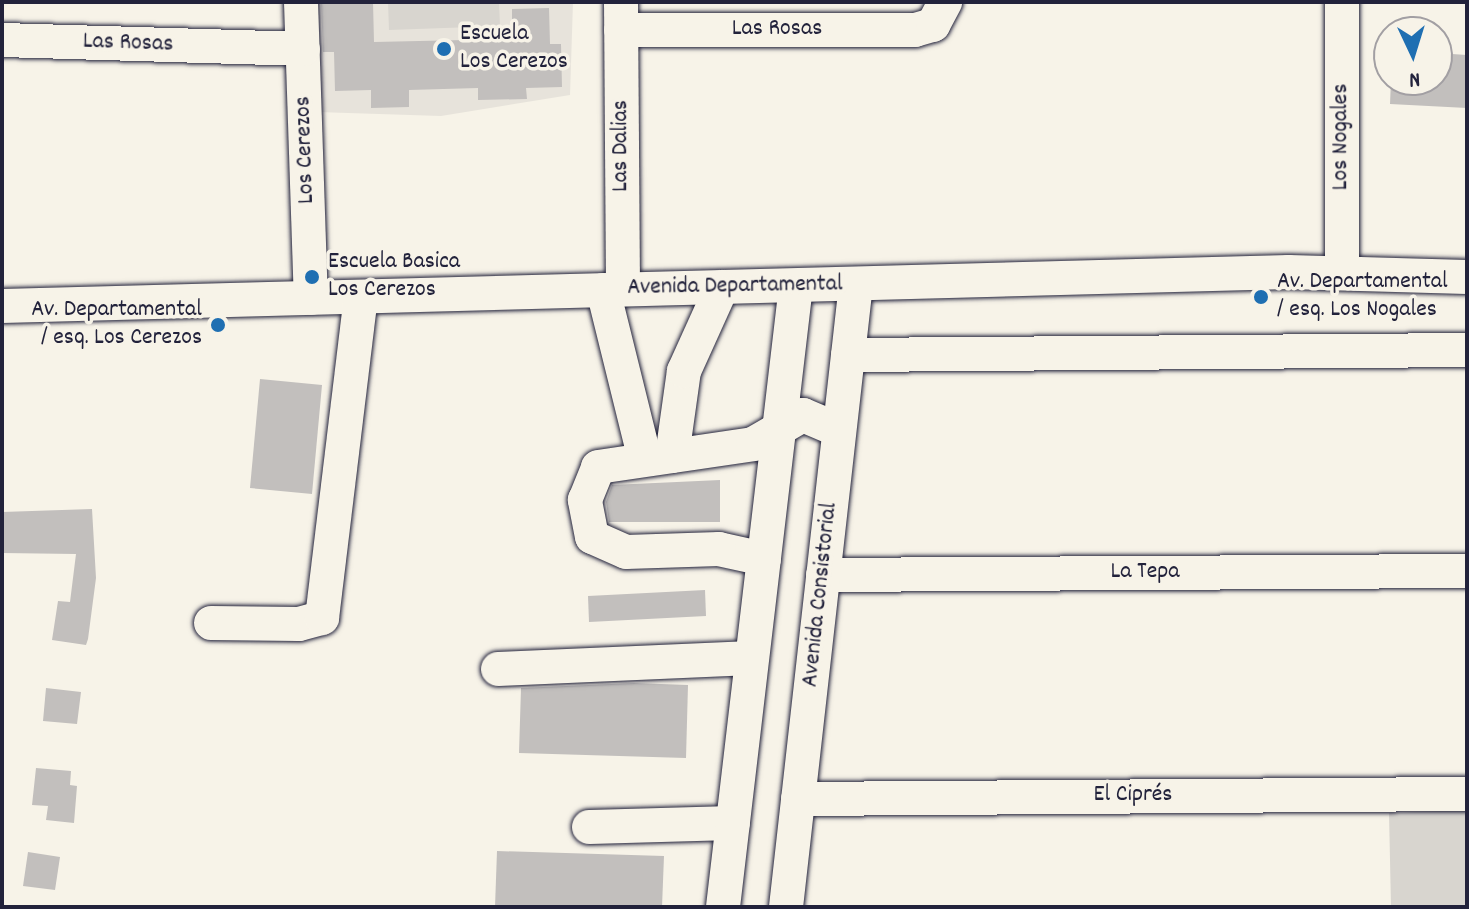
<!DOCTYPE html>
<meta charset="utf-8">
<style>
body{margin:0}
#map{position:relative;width:1469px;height:909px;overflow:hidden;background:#f7f3e8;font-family:Dekko,sans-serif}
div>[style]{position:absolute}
.built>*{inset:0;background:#e7e3db}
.green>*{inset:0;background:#d8d5cf}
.building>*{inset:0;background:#c2bfbd}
.roads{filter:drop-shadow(0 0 2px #22223b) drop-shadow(0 0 2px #22223b)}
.minor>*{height:34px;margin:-17px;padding:0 17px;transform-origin:17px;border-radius:17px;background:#f7f3e8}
.dots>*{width:22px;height:22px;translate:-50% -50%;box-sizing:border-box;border:4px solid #f7f3e8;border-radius:50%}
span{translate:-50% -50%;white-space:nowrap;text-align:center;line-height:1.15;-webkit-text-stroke:7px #f7f3e8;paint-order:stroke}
.street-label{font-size:24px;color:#22223b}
.poi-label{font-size:24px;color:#22223b}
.left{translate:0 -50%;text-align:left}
.right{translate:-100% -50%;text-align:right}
.frame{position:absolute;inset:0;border:4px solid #22223b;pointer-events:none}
.north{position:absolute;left:1373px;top:16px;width:80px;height:80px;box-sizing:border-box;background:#f7f3e8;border:2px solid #a29fa3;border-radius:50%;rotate:176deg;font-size:22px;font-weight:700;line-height:32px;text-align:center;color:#22223b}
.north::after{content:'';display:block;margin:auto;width:28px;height:36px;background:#1f6fb2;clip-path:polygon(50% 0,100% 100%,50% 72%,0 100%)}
</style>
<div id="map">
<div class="built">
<div style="clip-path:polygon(316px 2px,573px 2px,570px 95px,441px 116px,317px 112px)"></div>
</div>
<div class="green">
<div style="clip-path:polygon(388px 2px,499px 2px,500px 26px,389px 30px)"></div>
<div style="clip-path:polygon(1467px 810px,1467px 907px,1391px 907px,1389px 813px)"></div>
</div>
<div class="building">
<div style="clip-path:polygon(321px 2px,373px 2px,374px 42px,512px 39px,512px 9px,549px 8px,550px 44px,561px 44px,562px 87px,526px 88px,527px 99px,478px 100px,478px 88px,409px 90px,409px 107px,371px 108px,371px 90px,335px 91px,334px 52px,323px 52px)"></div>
<div style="clip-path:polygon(1437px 53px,1467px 55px,1467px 108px,1390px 104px,1391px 80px,1437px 80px)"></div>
<div style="clip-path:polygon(260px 379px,322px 385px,312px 494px,250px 488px)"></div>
<div style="clip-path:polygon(720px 480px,720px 522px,609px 522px,606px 502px,612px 485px)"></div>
<div style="clip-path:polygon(92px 509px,96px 578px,88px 639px,86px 645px,52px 640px,58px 601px,70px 602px,76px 554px,2px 553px,2px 512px)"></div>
<div style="clip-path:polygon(705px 590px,706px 616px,589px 622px,588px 596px)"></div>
<div style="clip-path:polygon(634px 683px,688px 685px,686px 758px,519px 753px,521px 688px)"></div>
<div style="clip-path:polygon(46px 688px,81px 692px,77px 724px,43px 721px)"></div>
<div style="clip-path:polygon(36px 768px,71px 771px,70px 785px,77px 786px,74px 823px,46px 820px,48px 806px,32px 805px)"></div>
<div style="clip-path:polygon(497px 851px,664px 856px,662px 907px,495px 907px)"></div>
<div style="clip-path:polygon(28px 852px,60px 857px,55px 890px,23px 886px)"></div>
</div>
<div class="roads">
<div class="minor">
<div style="left:301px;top:2px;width:296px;rotate:88.1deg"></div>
<div style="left:621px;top:2px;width:287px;rotate:89.6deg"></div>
<div style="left:621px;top:30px;width:294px"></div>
<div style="left:915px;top:30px;width:19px;rotate:-16deg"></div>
<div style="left:933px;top:25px;width:26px;rotate:-62deg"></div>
<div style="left:2px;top:40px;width:301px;rotate:1.7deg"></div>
<div style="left:1342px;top:273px;width:271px;rotate:-90deg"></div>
<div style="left:603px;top:290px;width:171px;rotate:76.1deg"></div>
<div style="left:2px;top:306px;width:1287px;rotate:-1.51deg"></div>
<div style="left:1289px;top:272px;width:178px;rotate:1.6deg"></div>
<div style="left:848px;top:355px;width:619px;rotate:-0.46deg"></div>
<div style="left:672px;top:456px;width:86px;rotate:-82deg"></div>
<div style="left:684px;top:371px;width:92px;rotate:-65.7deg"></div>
<div style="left:764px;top:559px;width:46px;rotate:-167.5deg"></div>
<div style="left:719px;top:549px;width:93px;rotate:178.2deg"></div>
<div style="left:626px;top:552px;width:37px;rotate:-156deg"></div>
<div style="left:592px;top:537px;width:38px;rotate:-101deg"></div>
<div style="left:585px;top:500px;width:35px;rotate:-68deg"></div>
<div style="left:598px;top:467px;width:157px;rotate:-8.4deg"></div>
<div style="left:753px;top:444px;width:58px;rotate:-30.1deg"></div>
<div style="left:803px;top:415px;width:39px;rotate:23deg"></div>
<div style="left:823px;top:575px;width:644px;rotate:-0.36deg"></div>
<div style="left:211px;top:623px;width:88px;rotate:0.7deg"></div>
<div style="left:299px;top:624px;width:24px;rotate:-15deg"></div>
<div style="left:322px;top:618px;width:323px;rotate:-83.1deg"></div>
<div style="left:498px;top:669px;width:254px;rotate:-2.5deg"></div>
<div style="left:798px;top:799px;width:669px;rotate:-0.43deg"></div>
<div style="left:589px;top:827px;width:144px;rotate:-1.6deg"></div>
<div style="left:723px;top:907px;width:625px;rotate:-83.3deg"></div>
<div style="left:786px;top:907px;width:627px;rotate:-83.59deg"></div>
</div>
</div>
<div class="dots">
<div style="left:444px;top:49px;background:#1f6fb2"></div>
<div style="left:312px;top:277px;background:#1f6fb2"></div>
<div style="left:1261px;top:297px;background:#1f6fb2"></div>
<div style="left:218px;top:325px;background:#1f6fb2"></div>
</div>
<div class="street-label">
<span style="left:777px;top:30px">Las Rosas</span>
<span style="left:128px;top:44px;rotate:2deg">Las Rosas</span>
<span style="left:1342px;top:137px;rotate:-90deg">Los Nogales</span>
<span style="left:622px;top:146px;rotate:-90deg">Las Dalias</span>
<span style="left:306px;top:150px;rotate:-92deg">Los Cerezos</span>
<span style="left:735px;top:287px;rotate:-1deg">Avenida Departamental</span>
<span style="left:1145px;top:573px">La Tepa</span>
<span style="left:821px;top:595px;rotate:-84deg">Avenida Consistorial</span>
<span style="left:1133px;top:796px">El Ciprés</span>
</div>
<div class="poi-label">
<span class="left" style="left:460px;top:49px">Escuela<br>Los Cerezos</span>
<span class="left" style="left:328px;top:277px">Escuela Basica<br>Los Cerezos</span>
<span class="left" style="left:1277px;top:297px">Av. Departamental<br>/ esq. Los Nogales</span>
<span class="right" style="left:202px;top:325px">Av. Departamental<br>/ esq. Los Cerezos</span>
</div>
<div class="frame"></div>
<div class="north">N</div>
</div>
